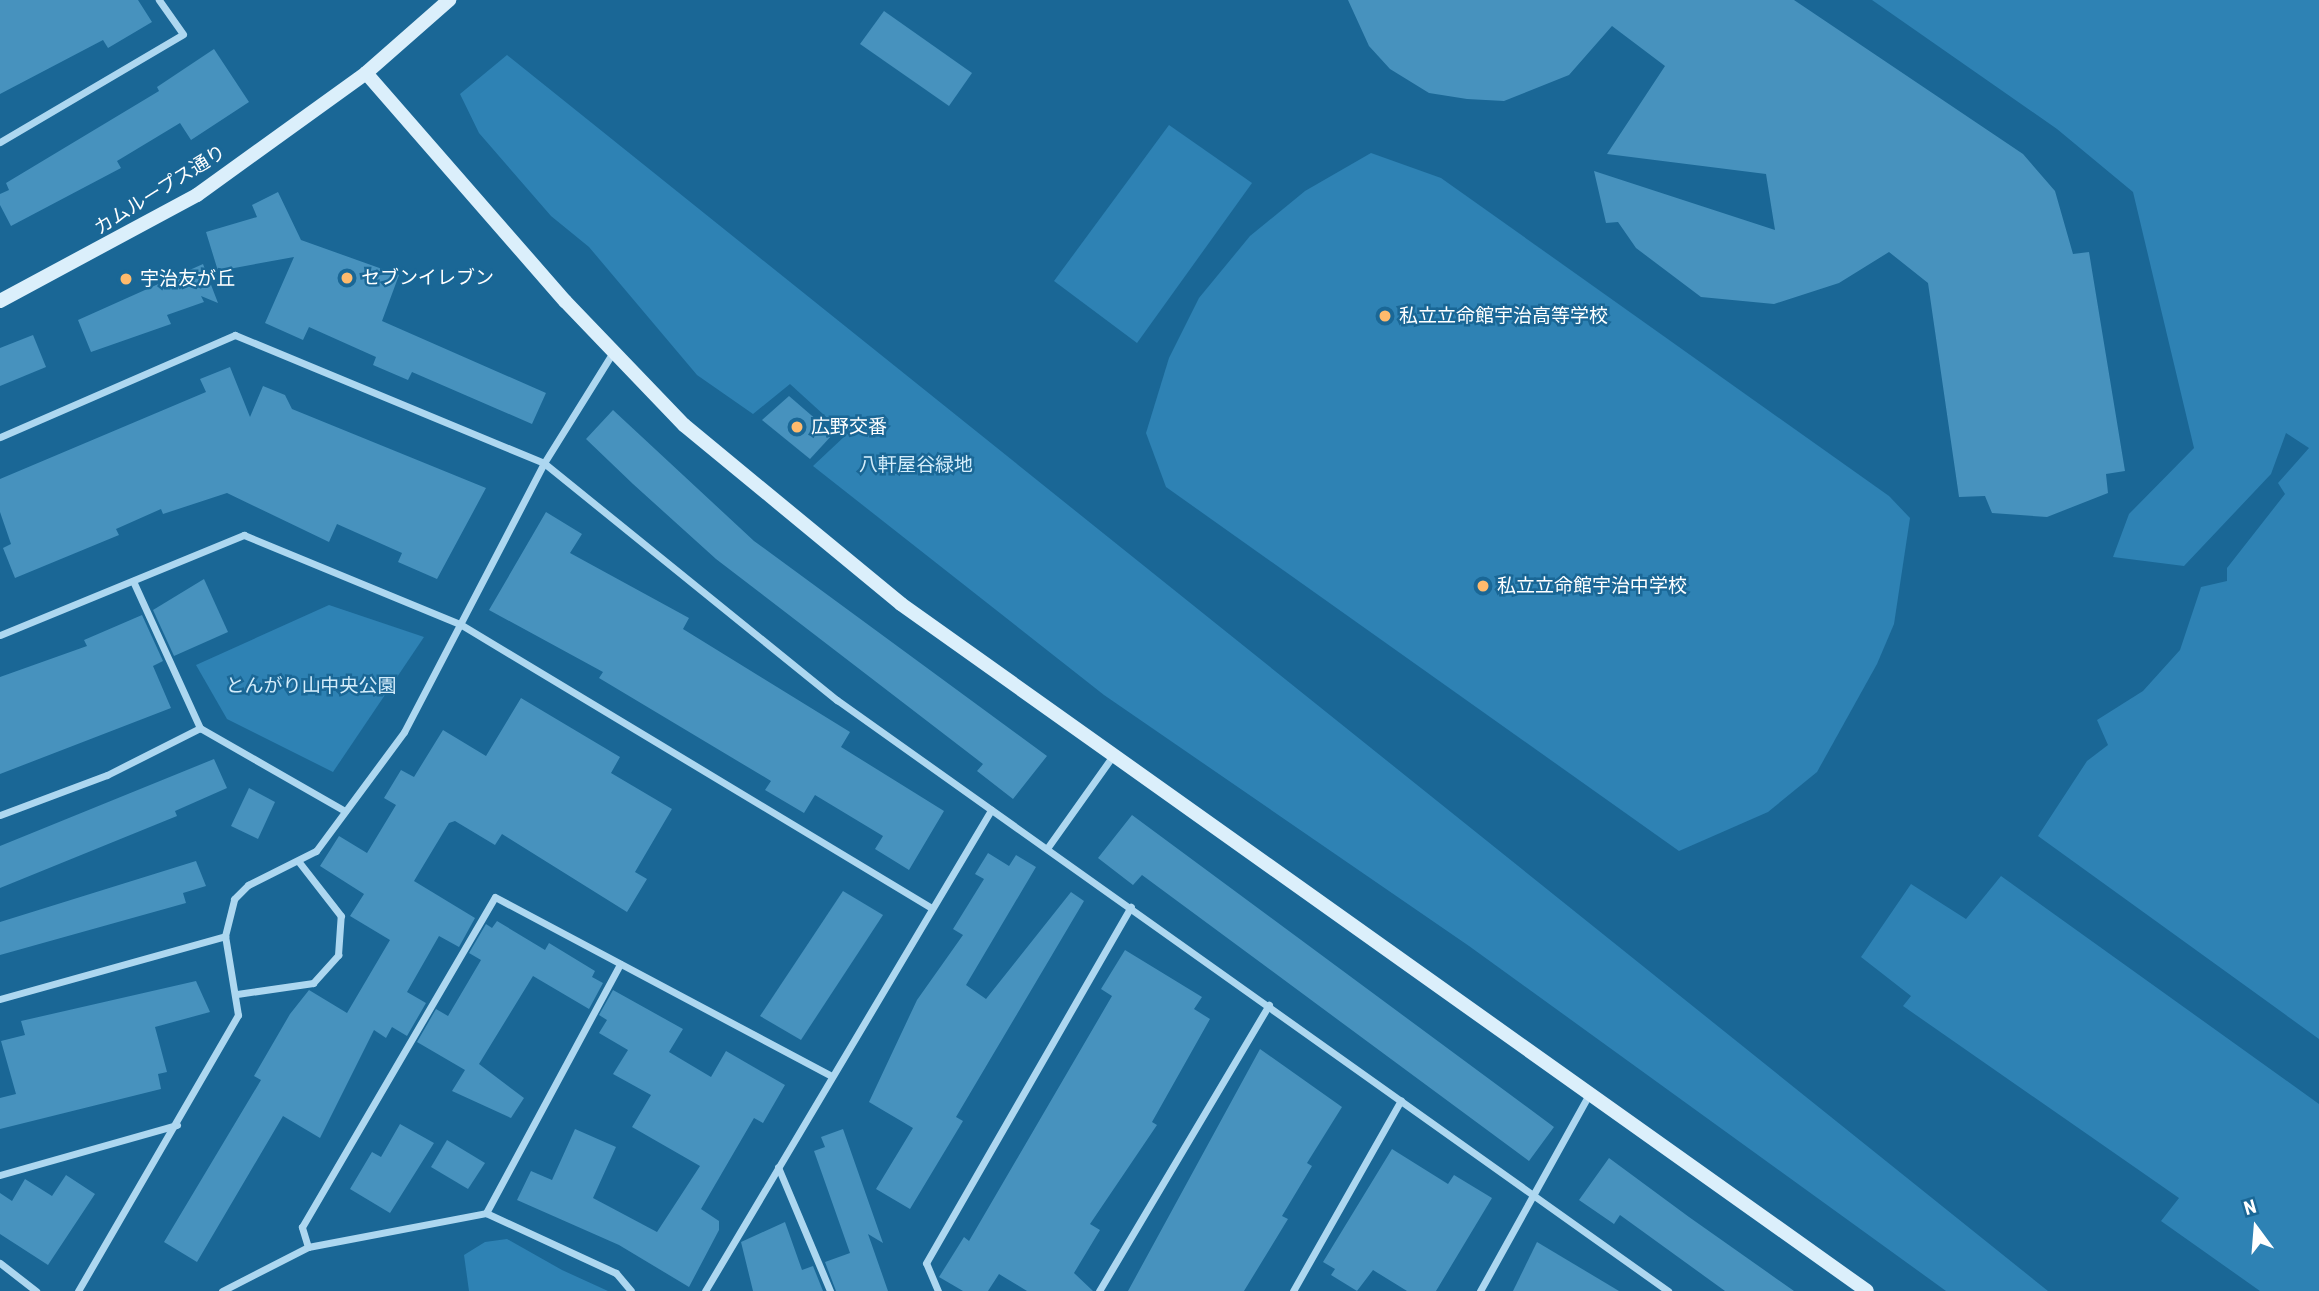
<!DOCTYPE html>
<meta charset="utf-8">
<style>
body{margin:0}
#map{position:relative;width:2319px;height:1291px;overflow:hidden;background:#1a6796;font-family:"Roboto Condensed","Noto Sans JP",sans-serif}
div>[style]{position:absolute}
.green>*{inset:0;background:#2e82b4}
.building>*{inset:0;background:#4792be}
.street>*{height:7px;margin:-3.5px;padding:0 3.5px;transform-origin:3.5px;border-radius:3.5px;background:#add7f0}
.secondary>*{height:14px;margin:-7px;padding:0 7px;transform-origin:7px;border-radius:7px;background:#dbeffb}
.dots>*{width:19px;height:19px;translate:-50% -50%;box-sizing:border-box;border:4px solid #1a6796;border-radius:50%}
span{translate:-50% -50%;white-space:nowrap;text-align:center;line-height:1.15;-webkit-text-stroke:5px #1a6796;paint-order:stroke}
.street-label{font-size:19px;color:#fff}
.poi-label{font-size:19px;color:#fff}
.left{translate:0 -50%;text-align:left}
.park-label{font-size:19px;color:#d4edfb}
.north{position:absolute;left:2221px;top:1193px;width:70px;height:70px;-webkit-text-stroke:5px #1a6796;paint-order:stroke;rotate:344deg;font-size:19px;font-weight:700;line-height:28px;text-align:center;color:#fff}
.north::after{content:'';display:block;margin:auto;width:24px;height:32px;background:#fff;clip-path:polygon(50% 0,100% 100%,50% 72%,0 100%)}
</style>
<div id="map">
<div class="green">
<div style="clip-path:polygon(1872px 0,2319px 0,2319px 1039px,2038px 836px,2087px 761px,2108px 745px,2097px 720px,2143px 691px,2180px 650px,2201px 587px,2227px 581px,2227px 568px,2285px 494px,2278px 483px,2309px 448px,2286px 433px,2271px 474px,2184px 566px,2113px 557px,2129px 514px,2194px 448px,2133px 192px,2057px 129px)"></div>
<div style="clip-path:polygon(507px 55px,2048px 1291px,1946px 1291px,1469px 946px,1104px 695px,813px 466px,846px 435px,790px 384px,753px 414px,697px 375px,589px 247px,551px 216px,479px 133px,460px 94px)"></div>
<div style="clip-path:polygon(1169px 125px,1252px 183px,1137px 343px,1054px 281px)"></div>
<div style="clip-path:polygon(1371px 153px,1441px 178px,1889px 496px,1910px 518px,1894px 624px,1877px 664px,1817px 772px,1768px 812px,1679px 851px,1166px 487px,1146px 433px,1169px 358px,1199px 298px,1250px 236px,1305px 191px)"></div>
<div style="clip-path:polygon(329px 605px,424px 637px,333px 772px,227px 719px,196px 665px)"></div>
<div style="clip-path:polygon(2001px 876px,2319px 1104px,2319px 1291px,2260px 1291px,2161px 1221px,2179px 1198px,1903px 1006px,1911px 996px,1861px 957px,1911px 884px,1966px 919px)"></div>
<div style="clip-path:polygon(507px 1239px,562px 1270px,608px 1291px,469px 1291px,464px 1255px,485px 1242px)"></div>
</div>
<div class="building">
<div style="clip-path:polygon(0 0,138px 0,152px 22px,108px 48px,103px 40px,0 94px)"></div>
<div style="clip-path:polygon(1348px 0,1794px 0,2023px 154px,2055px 191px,2073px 254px,2089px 252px,2125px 471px,2106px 474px,2108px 493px,2047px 517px,1992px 513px,1985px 496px,1959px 497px,1928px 283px,1889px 252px,1839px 283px,1774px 304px,1701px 297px,1636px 248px,1618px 222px,1606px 223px,1594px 171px,1775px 230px,1766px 174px,1607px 154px,1665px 66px,1612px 26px,1569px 75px,1504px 101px,1467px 99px,1429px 93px,1390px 69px,1369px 46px)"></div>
<div style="clip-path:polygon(884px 11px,972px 73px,949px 106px,860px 44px)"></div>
<div style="clip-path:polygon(214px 49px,249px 102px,191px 140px,180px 123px,117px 161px,121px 168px,11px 226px,0 205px,0 194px,9px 190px,6px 183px,159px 91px,157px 87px)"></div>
<div style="clip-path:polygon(278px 192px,301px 240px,399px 275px,382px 321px,546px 393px,532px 424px,412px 372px,408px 380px,373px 365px,376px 357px,309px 327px,303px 340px,265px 323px,294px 257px,218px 271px,206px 232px,257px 217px,252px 205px)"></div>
<div style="clip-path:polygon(203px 264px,218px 303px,201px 296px,204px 302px,167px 315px,171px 324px,91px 352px,78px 320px)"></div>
<div style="clip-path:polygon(33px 335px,46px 367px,0 386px,0 348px)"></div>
<div style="clip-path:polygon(230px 367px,250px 417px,263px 386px,285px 395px,292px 409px,486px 488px,437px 579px,398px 562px,402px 553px,337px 524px,329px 542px,227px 493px,163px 514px,161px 509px,116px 529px,119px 535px,15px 578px,3px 548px,11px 544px,0 512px,0 479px,206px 392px,200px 379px)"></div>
<div style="clip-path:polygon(789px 396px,833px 434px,810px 459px,762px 420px)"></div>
<div style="clip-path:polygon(613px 410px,754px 541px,1047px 756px,1013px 799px,977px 771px,983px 764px,716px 559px,633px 484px,586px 439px)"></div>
<div style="clip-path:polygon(546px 512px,582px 534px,570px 553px,689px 618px,683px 629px,850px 732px,841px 747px,944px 811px,909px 870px,875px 849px,883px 836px,815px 795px,804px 813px,765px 790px,771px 781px,599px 678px,603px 672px,489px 610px)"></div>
<div style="clip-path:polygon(204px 579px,228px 632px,174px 656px,153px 610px)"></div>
<div style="clip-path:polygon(142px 615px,163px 661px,153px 666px,171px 708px,0 774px,0 677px,87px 646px,84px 640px)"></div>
<div style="clip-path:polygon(521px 698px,620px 757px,611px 773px,672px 809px,635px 872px,647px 879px,627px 912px,502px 834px,495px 845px,455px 821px,449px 823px,414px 881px,475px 918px,459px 947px,439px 936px,407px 992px,426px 1003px,407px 1036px,392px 1027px,386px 1038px,374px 1030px,320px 1138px,283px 1116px,197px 1262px,164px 1242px,261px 1080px,254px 1076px,290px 1014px,309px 990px,347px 1013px,390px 940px,350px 916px,364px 894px,320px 866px,339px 836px,367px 853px,396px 805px,384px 798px,401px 770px,414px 777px,443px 730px,486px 756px)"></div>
<div style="clip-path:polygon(214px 759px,227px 788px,175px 811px,177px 816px,0 888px,0 846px)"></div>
<div style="clip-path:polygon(249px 788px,275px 802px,258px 839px,231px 826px)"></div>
<div style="clip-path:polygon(1132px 815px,1554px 1127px,1529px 1161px,1142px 875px,1133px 885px,1098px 858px)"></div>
<div style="clip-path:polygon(988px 853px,1009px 866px,1016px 855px,1036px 867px,966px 985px,986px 999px,1071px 892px,1084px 901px,956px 1117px,963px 1121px,910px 1209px,876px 1189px,913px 1128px,869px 1102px,917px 1000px,963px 935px,953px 929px,984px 879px,975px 874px)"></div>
<div style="clip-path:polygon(196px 861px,206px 886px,183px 893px,186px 903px,0 955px,0 922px)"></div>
<div style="clip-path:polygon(843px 891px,883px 915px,801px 1040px,760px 1016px)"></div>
<div style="clip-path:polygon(497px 921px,545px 950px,549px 943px,595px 971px,592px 977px,603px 983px,589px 1009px,533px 976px,479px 1064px,524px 1098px,511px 1118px,452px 1091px,465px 1070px,417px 1042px,436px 1009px,448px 1016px,481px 960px,469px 953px,486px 924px,492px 928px)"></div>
<div style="clip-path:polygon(1125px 950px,1202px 997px,1194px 1009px,1210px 1019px,1152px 1122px,1157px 1125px,1090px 1224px,1100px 1230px,1074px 1273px,1093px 1291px,1027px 1291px,999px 1274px,988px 1291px,963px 1291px,939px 1277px,964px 1237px,969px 1241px,1112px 996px,1101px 989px)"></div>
<div style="clip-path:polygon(196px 981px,210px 1012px,155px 1027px,167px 1072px,158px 1074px,161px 1089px,0 1129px,0 1098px,16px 1094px,1px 1041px,25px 1035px,21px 1021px)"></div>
<div style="clip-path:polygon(613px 990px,683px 1029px,669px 1052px,711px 1077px,726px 1051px,785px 1085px,763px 1123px,754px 1118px,701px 1209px,719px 1221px,719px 1230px,689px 1287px,619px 1245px,517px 1200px,531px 1171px,552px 1180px,575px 1129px,616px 1147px,593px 1198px,657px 1232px,700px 1166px,632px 1127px,651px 1095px,613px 1074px,628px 1050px,599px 1033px,607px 1020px,599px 1015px)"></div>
<div style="clip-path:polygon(1260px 1049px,1342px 1107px,1307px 1163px,1312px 1166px,1282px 1216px,1288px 1219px,1244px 1291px,1128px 1291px)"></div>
<div style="clip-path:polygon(400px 1124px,434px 1143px,390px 1213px,350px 1189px,372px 1152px,381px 1157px)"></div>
<div style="clip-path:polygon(843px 1129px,883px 1243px,868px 1234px,888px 1291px,836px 1291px,825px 1262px,850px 1253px,814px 1151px,825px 1147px,821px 1137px)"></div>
<div style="clip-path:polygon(447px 1140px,485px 1163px,468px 1189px,431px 1167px)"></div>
<div style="clip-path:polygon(1392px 1149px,1448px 1184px,1454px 1175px,1492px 1198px,1436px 1291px,1407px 1291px,1373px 1270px,1357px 1291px,1331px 1275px,1335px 1269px,1323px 1262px)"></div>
<div style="clip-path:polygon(1609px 1158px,1689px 1217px,1794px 1291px,1725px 1291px,1620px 1215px,1614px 1224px,1579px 1200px)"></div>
<div style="clip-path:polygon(66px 1175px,95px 1194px,48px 1265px,0 1234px,0 1193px,12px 1201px,25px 1179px,52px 1196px)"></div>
<div style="clip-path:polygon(785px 1222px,802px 1270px,813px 1266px,823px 1291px,753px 1291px,741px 1242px)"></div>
<div style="clip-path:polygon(1537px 1242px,1619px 1291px,1513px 1291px)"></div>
</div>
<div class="street">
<div style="left:0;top:142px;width:212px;rotate:-30.5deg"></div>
<div style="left:183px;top:34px;width:42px;rotate:-125.2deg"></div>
<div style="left:0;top:437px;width:256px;rotate:-23.5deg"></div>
<div style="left:235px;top:335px;width:334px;rotate:22.5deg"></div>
<div style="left:544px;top:463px;width:377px;rotate:39deg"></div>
<div style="left:837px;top:700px;width:1020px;rotate:35.42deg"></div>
<div style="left:133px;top:581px;width:162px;rotate:65.5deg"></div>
<div style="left:200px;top:728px;width:167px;rotate:29.8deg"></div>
<div style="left:0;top:635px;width:264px;rotate:-22.3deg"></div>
<div style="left:244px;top:535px;width:234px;rotate:22.4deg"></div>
<div style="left:460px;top:624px;width:549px;rotate:31.05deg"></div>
<div style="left:0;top:815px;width:114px;rotate:-20.5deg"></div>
<div style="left:107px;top:775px;width:104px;rotate:-26.8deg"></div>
<div style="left:1048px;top:847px;width:114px;rotate:-54.6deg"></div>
<div style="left:237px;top:994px;width:77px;rotate:-8.2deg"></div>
<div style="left:313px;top:983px;width:38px;rotate:-48deg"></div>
<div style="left:338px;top:955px;width:39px;rotate:-86deg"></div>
<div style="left:341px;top:916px;width:68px;rotate:-127.9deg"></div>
<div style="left:0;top:999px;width:234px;rotate:-15.6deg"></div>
<div style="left:778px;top:1167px;width:134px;rotate:67.2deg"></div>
<div style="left:0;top:1175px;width:184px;rotate:-15.8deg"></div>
<div style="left:486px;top:1213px;width:283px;rotate:-61.7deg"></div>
<div style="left:308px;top:1247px;width:21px;rotate:-107deg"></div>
<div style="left:302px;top:1227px;width:382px;rotate:-59.7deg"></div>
<div style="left:495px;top:897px;width:381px;rotate:28deg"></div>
<div style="left:0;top:1263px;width:46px;rotate:37.9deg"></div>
<div style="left:78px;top:1291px;width:319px;rotate:-59.9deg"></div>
<div style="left:238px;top:1015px;width:80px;rotate:-99.3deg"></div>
<div style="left:225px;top:936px;width:38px;rotate:-76deg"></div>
<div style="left:234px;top:899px;width:20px;rotate:-45deg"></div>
<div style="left:248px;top:885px;width:76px;rotate:-26.6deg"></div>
<div style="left:316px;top:851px;width:148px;rotate:-53.5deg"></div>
<div style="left:404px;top:732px;width:303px;rotate:-62.5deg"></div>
<div style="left:544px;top:463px;width:131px;rotate:-58.1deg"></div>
<div style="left:222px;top:1291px;width:97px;rotate:-27.1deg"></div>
<div style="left:308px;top:1247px;width:181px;rotate:-10.8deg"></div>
<div style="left:486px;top:1213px;width:143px;rotate:24.8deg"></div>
<div style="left:616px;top:1273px;width:23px;rotate:50deg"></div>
<div style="left:705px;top:1291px;width:560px;rotate:-59.26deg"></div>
<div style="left:938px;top:1291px;width:30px;rotate:-113deg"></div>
<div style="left:926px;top:1263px;width:411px;rotate:-60.1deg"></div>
<div style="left:1099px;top:1291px;width:333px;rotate:-59.3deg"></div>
<div style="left:1293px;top:1291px;width:219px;rotate:-60.5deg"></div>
<div style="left:1480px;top:1291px;width:225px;rotate:-61deg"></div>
</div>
<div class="secondary">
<div style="left:366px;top:73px;width:303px;rotate:48.9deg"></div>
<div style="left:565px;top:301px;width:172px;rotate:46.2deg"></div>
<div style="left:684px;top:425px;width:281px;rotate:39.5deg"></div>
<div style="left:901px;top:604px;width:1185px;rotate:35.42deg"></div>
<div style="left:0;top:301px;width:224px;rotate:-28.3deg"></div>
<div style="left:197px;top:195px;width:208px;rotate:-35.8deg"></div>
<div style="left:366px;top:73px;width:111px;rotate:-41.3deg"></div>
</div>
<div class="dots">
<div style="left:347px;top:278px;background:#ffba6c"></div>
<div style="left:126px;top:279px;background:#ffba6c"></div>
<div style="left:1385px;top:316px;background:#ffba6c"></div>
<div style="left:797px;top:427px;background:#ffba6c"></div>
<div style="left:1483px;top:586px;background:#ffba6c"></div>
</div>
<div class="street-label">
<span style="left:160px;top:190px;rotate:-32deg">カムループス通り</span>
</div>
<div class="poi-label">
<span class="left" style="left:361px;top:278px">セブンイレブン</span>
<span class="left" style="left:140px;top:279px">宇治友が丘</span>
<span class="left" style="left:1399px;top:316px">私立立命館宇治高等学校</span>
<span class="left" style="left:811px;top:427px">広野交番</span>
<span class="left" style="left:1497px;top:586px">私立立命館宇治中学校</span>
</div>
<div class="park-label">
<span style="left:916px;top:465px">八軒屋谷緑地</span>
<span style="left:311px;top:686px">とんがり山中央公園</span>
</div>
<div class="north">N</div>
</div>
